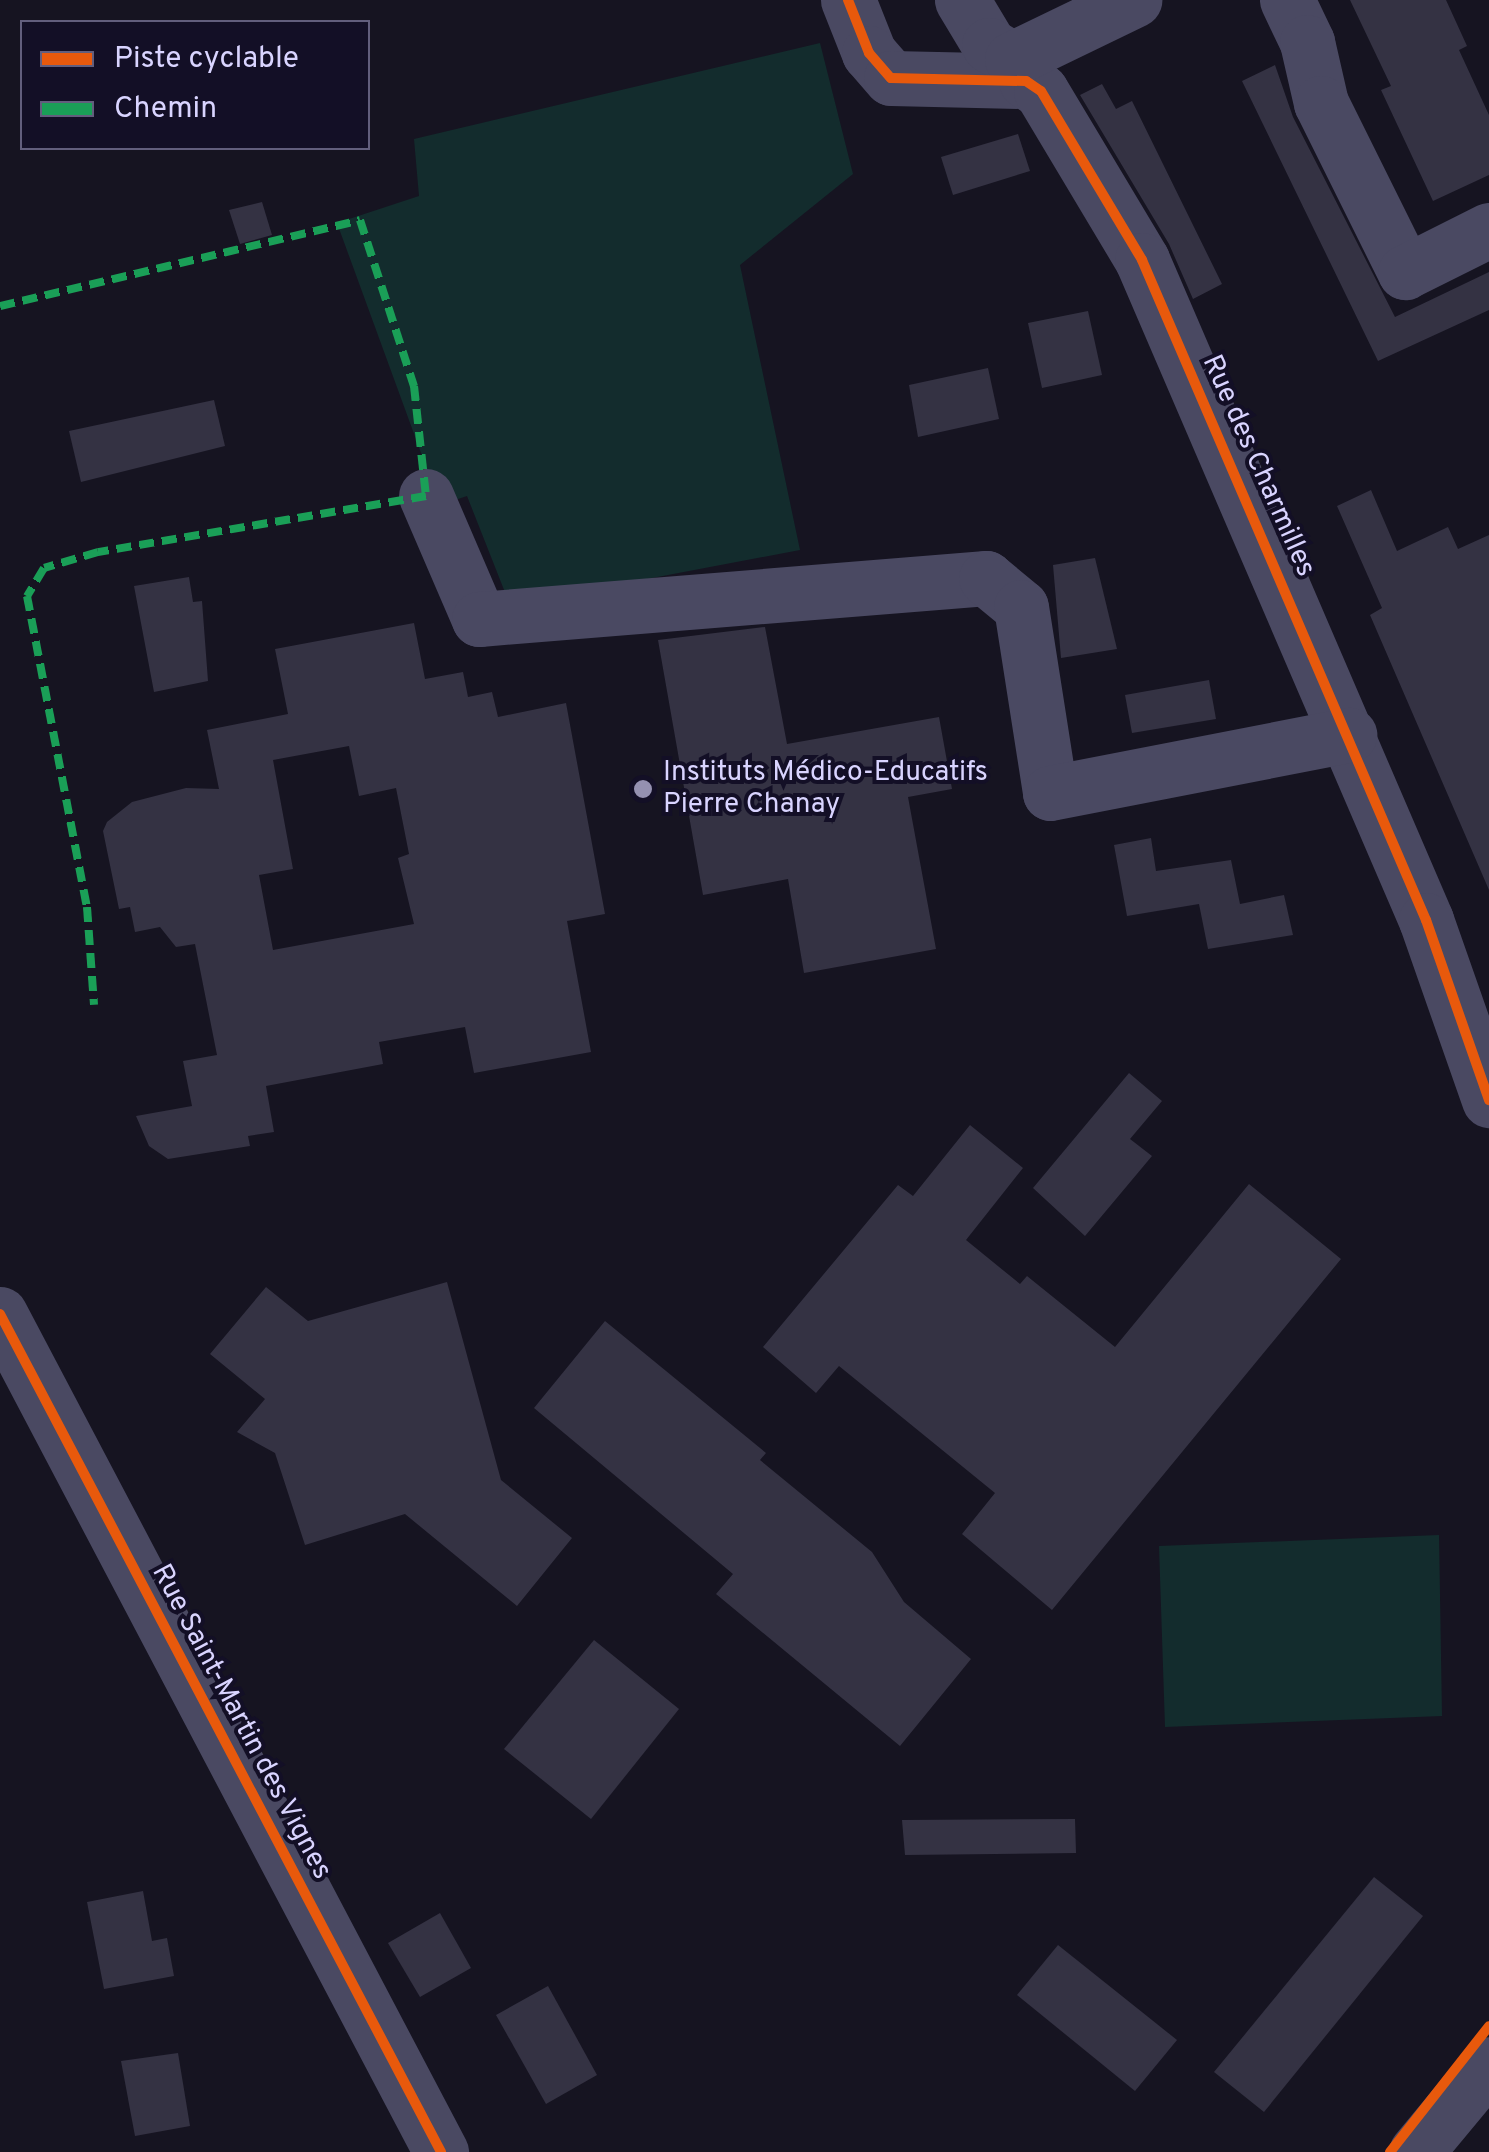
<!DOCTYPE html>
<meta charset="utf-8">
<style>
body{margin:0}
#map{position:relative;width:1489px;height:2152px;overflow:hidden;background:#161421;font-family:Overpass,sans-serif}
div>[style]{position:absolute}
.green>*{inset:0;background:#132c2d}
.building>*{inset:0;background:#343243}
.minor>*{height:55px;margin:-27.5px;padding:0 27.5px;transform-origin:27.5px;border-radius:27.5px;background:#4a4962}
.quiet>*{height:8px;margin-top:-4px;transform-origin:0;background:repeating-linear-gradient(90deg,#1a9f57 0 15px,transparent 0 23px)}
.cycleway>*{height:10px;margin:-5px;padding:0 5px;transform-origin:5px;border-radius:5px;background:#e8590c}
.dots>*{width:28px;height:28px;translate:-50% -50%;box-sizing:border-box;border:5px solid #130f26;border-radius:50%}
span{translate:-50% -50%;white-space:nowrap;text-align:center;line-height:1.15;-webkit-text-stroke:8px #130f26;paint-order:stroke}
.street-label{font-size:28px;color:#d9d4ff}
.poi-label{font-size:28px;color:#d9d4ff}
.left{translate:0 -50%;text-align:left}
.legend{position:absolute;left:20px;top:20px;width:350px;height:130px;box-sizing:border-box;background:#130f26;border:2px solid #625e7d;margin:0;padding:12px 18px;list-style:none;font-size:30px;color:#d9d4ff}
.legend li{display:flex;align-items:center;gap:20px;height:50px}
.legend b{width:50px;border:2px solid #625e7d}
</style>
<div id="map">
<div class="green">
<div style="clip-path:polygon(820px 43px,853px 174px,740px 265px,800px 550px,510px 605px,467px 496px,440px 505px,337px 223px,419px 196px,414px 139px)"></div>
<div style="clip-path:polygon(1439px 1535px,1442px 1716px,1165px 1727px,1159px 1546px)"></div>
</div>
<div class="building">
<div style="clip-path:polygon(1350px 0,1446px 0,1467px 46px,1459px 50px,1489px 115px,1489px 175px,1433px 201px,1381px 90px,1391px 86px)"></div>
<div style="clip-path:polygon(1275px 65px,1293px 117px,1395px 317px,1489px 272px,1489px 310px,1378px 361px,1242px 81px)"></div>
<div style="clip-path:polygon(1102px 84px,1116px 109px,1132px 101px,1222px 284px,1193px 299px,1169px 244px,1080px 95px)"></div>
<div style="clip-path:polygon(1018px 134px,1030px 171px,953px 195px,941px 157px)"></div>
<div style="clip-path:polygon(262px 202px,272px 235px,240px 244px,229px 210px)"></div>
<div style="clip-path:polygon(1088px 311px,1102px 375px,1042px 388px,1028px 323px)"></div>
<div style="clip-path:polygon(988px 368px,999px 419px,918px 437px,909px 385px)"></div>
<div style="clip-path:polygon(214px 400px,225px 446px,81px 482px,69px 431px)"></div>
<div style="clip-path:polygon(1371px 490px,1397px 551px,1448px 527px,1458px 549px,1489px 535px,1489px 890px,1370px 615px,1382px 608px,1337px 506px)"></div>
<div style="clip-path:polygon(1095px 558px,1117px 649px,1061px 658px,1053px 565px)"></div>
<div style="clip-path:polygon(189px 577px,193px 602px,202px 601px,208px 681px,154px 692px,134px 586px)"></div>
<div style="clip-path:polygon(evenodd,414px 623px,425px 679px,463px 672px,468px 697px,492px 692px,498px 717px,566px 703px,605px 914px,567px 921px,591px 1052px,474px 1073px,465px 1027px,379px 1042px,383px 1064px,266px 1086px,274px 1132px,248px 1136px,250px 1146px,168px 1159px,149px 1146px,136px 1116px,192px 1106px,183px 1061px,217px 1055px,195px 944px,176px 947px,160px 927px,135px 932px,130px 907px,119px 909px,103px 831px,107px 822px,132px 802px,186px 788px,219px 789px,207px 730px,288px 714px,275px 649px,414px 623px,349px 746px,359px 796px,396px 788px,409px 854px,398px 858px,414px 924px,273px 950px,259px 875px,293px 869px,273px 760px,349px 746px)"></div>
<div style="clip-path:polygon(765px 627px,787px 744px,939px 717px,952px 789px,908px 797px,936px 949px,804px 973px,788px 879px,703px 895px,658px 640px)"></div>
<div style="clip-path:polygon(1209px 680px,1216px 719px,1132px 733px,1125px 695px)"></div>
<div style="clip-path:polygon(1151px 838px,1156px 871px,1231px 860px,1240px 904px,1284px 895px,1293px 935px,1208px 949px,1199px 904px,1127px 916px,1114px 845px)"></div>
<div style="clip-path:polygon(1129px 1073px,1162px 1101px,1130px 1139px,1152px 1156px,1085px 1236px,1033px 1188px)"></div>
<div style="clip-path:polygon(970px 1125px,1023px 1168px,966px 1240px,1020px 1284px,1027px 1276px,1115px 1347px,1249px 1184px,1341px 1259px,1052px 1610px,962px 1534px,995px 1493px,839px 1366px,816px 1393px,763px 1347px,898px 1185px,913px 1196px)"></div>
<div style="clip-path:polygon(447px 1282px,501px 1480px,572px 1538px,517px 1606px,405px 1514px,305px 1545px,275px 1453px,237px 1432px,265px 1399px,210px 1354px,266px 1287px,308px 1321px)"></div>
<div style="clip-path:polygon(605px 1321px,766px 1453px,760px 1460px,872px 1552px,904px 1602px,971px 1659px,900px 1746px,716px 1594px,733px 1574px,534px 1408px)"></div>
<div style="clip-path:polygon(594px 1640px,679px 1709px,591px 1819px,504px 1749px)"></div>
<div style="clip-path:polygon(1075px 1819px,1076px 1853px,905px 1855px,902px 1820px)"></div>
<div style="clip-path:polygon(1374px 1877px,1423px 1916px,1264px 2112px,1214px 2072px)"></div>
<div style="clip-path:polygon(143px 1891px,152px 1941px,167px 1938px,174px 1976px,104px 1989px,87px 1902px)"></div>
<div style="clip-path:polygon(440px 1913px,471px 1968px,420px 1997px,388px 1943px)"></div>
<div style="clip-path:polygon(1058px 1945px,1177px 2040px,1135px 2091px,1017px 1995px)"></div>
<div style="clip-path:polygon(548px 1986px,597px 2075px,546px 2104px,496px 2015px)"></div>
<div style="clip-path:polygon(178px 2053px,190px 2126px,135px 2136px,121px 2061px)"></div>
</div>
<div class="minor">
<div style="left:848px;top:0;width:57px;rotate:68.4deg"></div>
<div style="left:869px;top:53px;width:33px;rotate:49deg"></div>
<div style="left:891px;top:78px;width:135px;rotate:1.3deg"></div>
<div style="left:1026px;top:81px;width:18px;rotate:34deg"></div>
<div style="left:1041px;top:91px;width:197px;rotate:59.1deg"></div>
<div style="left:1142px;top:260px;width:719px;rotate:66.72deg"></div>
<div style="left:1426px;top:920px;width:191px;rotate:70.7deg"></div>
<div style="left:962px;top:0;width:52px;rotate:59deg"></div>
<div style="left:989px;top:45px;width:27px;rotate:31deg"></div>
<div style="left:1012px;top:59px;width:136px;rotate:-25.8deg"></div>
<div style="left:1287px;top:0;width:47px;rotate:64.5deg"></div>
<div style="left:1307px;top:42px;width:63px;rotate:77.1deg"></div>
<div style="left:1321px;top:103px;width:189px;rotate:63.6deg"></div>
<div style="left:1405px;top:272px;width:94px;rotate:-26.6deg"></div>
<div style="left:426px;top:496px;width:134px;rotate:66.7deg"></div>
<div style="left:479px;top:619px;width:509px;rotate:-4.62deg"></div>
<div style="left:986px;top:578px;width:45px;rotate:39.6deg"></div>
<div style="left:1021px;top:607px;width:188px;rotate:81.1deg"></div>
<div style="left:1050px;top:793px;width:305px;rotate:-11deg"></div>
<div style="left:0;top:1314px;width:947px;rotate:62.24deg"></div>
<div style="left:1416px;top:2152px;width:114px;rotate:-50.3deg"></div>
</div>
<div class="quiet">
<div style="left:0;top:306px;width:370px;rotate:-13.4deg"></div>
<div style="left:360px;top:220px;width:175px;rotate:72deg"></div>
<div style="left:414px;top:386px;width:111px;rotate:83.8deg"></div>
<div style="left:426px;top:496px;width:333px;rotate:170.3deg"></div>
<div style="left:98px;top:552px;width:56px;rotate:163.5deg"></div>
<div style="left:44px;top:568px;width:33px;rotate:121deg"></div>
<div style="left:27px;top:596px;width:317px;rotate:79.1deg"></div>
<div style="left:87px;top:907px;width:98px;rotate:85.9deg"></div>
</div>
<div class="cycleway">
<div style="left:848px;top:0;width:57px;rotate:68.4deg"></div>
<div style="left:869px;top:53px;width:33px;rotate:49deg"></div>
<div style="left:891px;top:78px;width:135px;rotate:1.3deg"></div>
<div style="left:1026px;top:81px;width:18px;rotate:34deg"></div>
<div style="left:1041px;top:91px;width:197px;rotate:59.1deg"></div>
<div style="left:1142px;top:260px;width:719px;rotate:66.72deg"></div>
<div style="left:1426px;top:920px;width:191px;rotate:70.7deg"></div>
<div style="left:0;top:1314px;width:947px;rotate:62.24deg"></div>
<div style="left:1390px;top:2152px;width:160px;rotate:-51.8deg"></div>
</div>
<div class="dots">
<div style="left:643px;top:789px;background:#9591b1"></div>
</div>
<div class="street-label">
<span style="left:1258px;top:466px;rotate:66deg">Rue des Charmilles</span>
<span style="left:241px;top:1722px;rotate:62deg">Rue Saint-Martin des Vignes</span>
</div>
<div class="poi-label">
<span class="left" style="left:663px;top:789px">Instituts Médico-Educatifs<br>Pierre Chanay</span>
</div>
<ul class="legend">
<li><b style="height:12px;background:#e8590c"></b>Piste cyclable</li>
<li><b style="height:12px;background:#1a9f57"></b>Chemin</li>
</ul>
</div>
